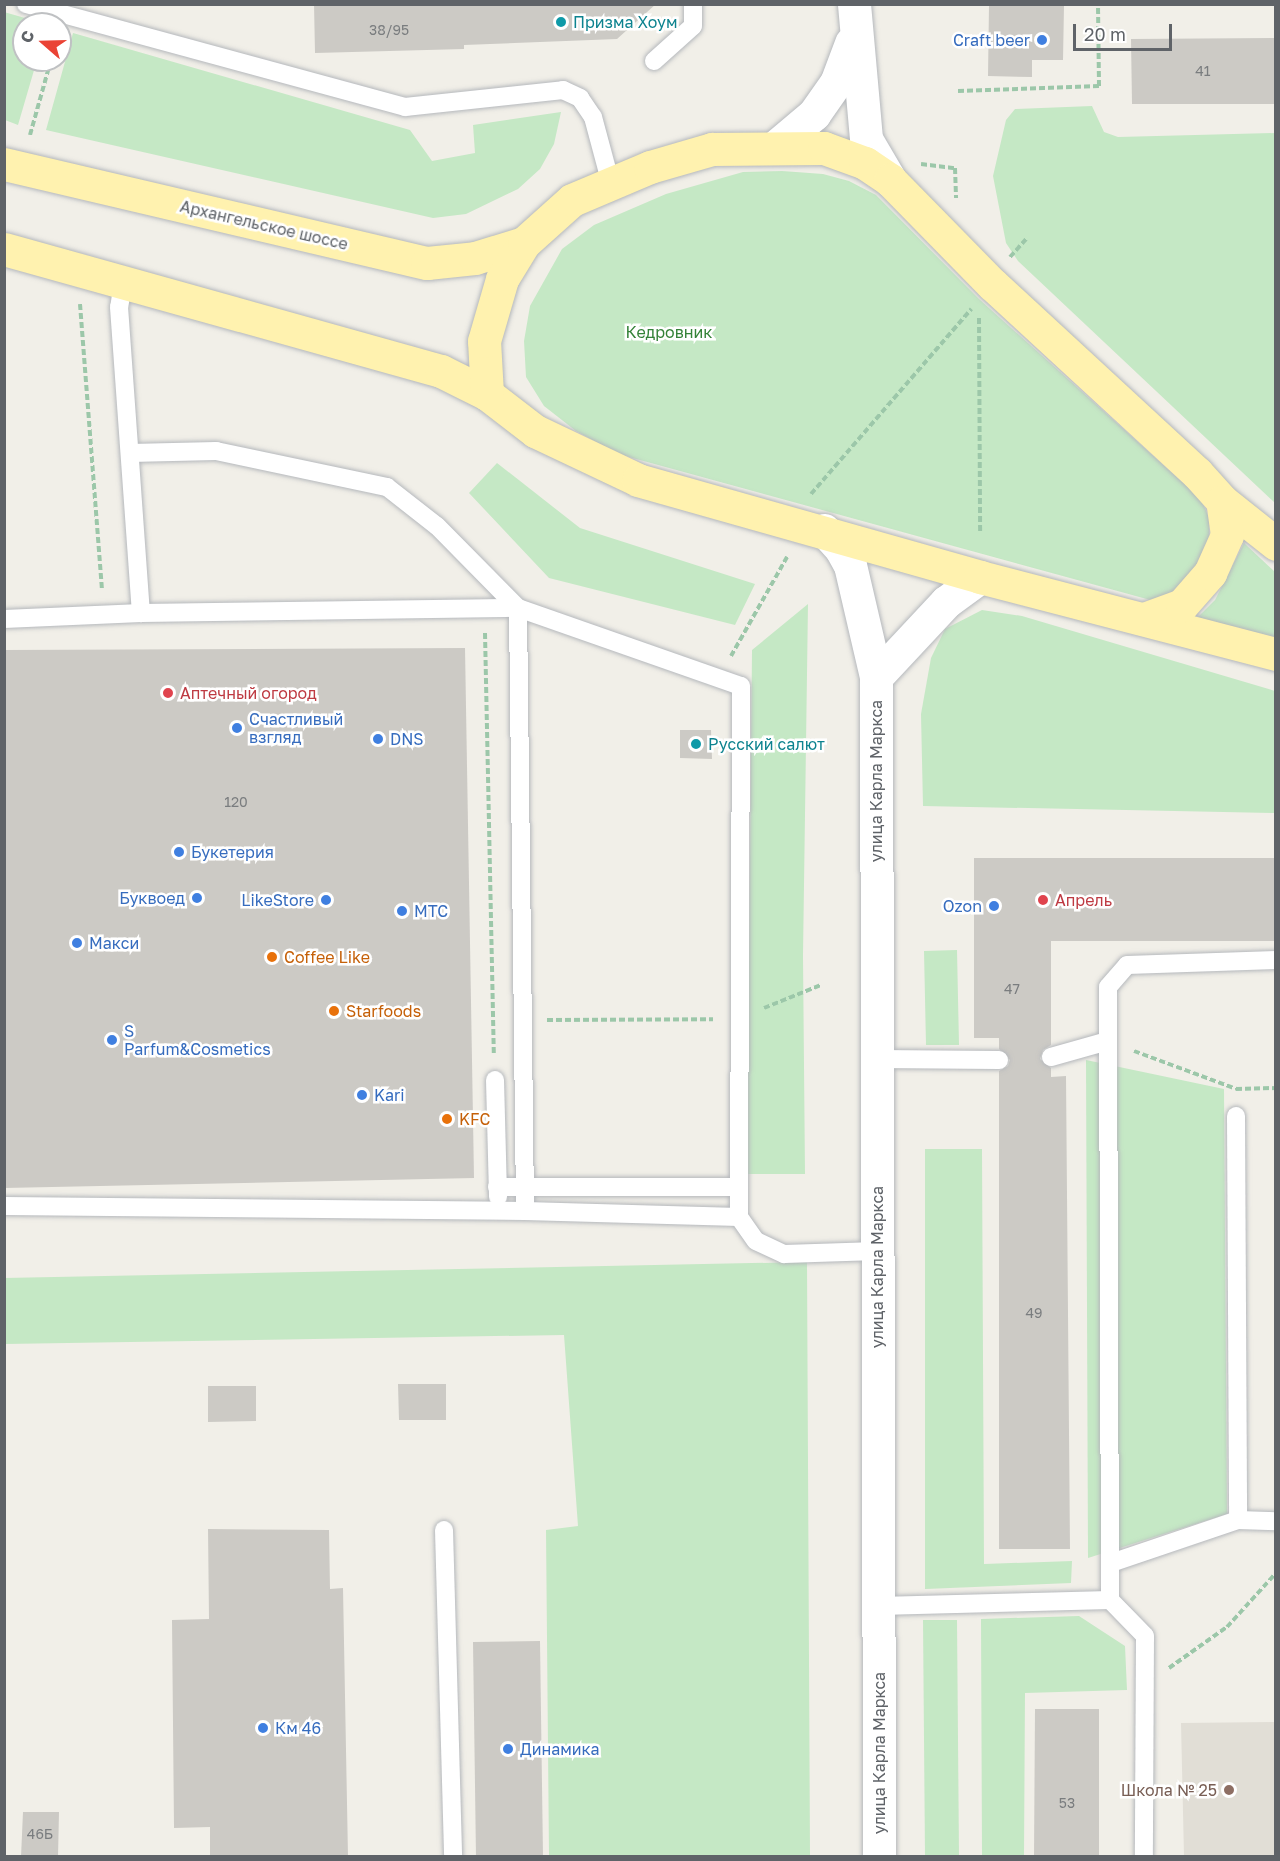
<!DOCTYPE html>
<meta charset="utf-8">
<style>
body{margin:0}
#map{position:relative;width:1280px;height:1861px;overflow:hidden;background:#f1efe8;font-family:"Golos Text",sans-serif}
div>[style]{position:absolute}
.education>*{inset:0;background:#e1ded6}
.green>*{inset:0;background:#c5e8c5}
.building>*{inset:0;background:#cccac5}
.path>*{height:4px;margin-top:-2px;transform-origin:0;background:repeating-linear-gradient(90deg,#9cc7a9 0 6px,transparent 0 9px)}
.roads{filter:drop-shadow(0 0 2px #b5b8bc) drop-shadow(0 0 2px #b5b8bc)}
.service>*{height:18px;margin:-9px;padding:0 9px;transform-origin:9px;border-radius:9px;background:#fff}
.tertiary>*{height:33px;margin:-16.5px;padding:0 16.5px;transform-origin:16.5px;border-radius:16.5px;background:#fff}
.primary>*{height:33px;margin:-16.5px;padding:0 16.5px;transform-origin:16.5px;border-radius:16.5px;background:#fff2af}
.dots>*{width:16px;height:16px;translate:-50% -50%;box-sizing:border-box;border:3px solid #fff;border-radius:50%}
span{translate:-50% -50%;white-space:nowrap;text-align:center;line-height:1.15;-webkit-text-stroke:5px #fff;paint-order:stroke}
.number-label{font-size:14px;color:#7a7d7f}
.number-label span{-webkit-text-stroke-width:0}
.culture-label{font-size:16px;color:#0d838f}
.left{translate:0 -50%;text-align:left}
.shop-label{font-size:16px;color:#366cbe}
.right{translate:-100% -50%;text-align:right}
.street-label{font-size:16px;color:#5f6368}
.park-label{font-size:16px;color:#348238}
.health-label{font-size:16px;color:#be3a42}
.food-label{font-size:16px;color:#c56008}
.education-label{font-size:16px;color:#785e54}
.frame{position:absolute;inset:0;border:6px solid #5f6368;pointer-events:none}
.north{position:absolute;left:12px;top:12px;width:60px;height:60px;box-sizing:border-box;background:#fff;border:2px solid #bfc1c3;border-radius:50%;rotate:290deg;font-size:16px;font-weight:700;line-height:24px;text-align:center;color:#5f6368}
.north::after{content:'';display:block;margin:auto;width:21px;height:27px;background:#ea4335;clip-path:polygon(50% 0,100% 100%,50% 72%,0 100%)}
.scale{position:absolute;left:1073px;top:24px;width:99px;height:27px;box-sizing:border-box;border:3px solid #5f6368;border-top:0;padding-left:8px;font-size:18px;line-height:21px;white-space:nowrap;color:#5f6368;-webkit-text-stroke:4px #fff;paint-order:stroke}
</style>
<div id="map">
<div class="education">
<div style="clip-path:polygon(1275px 1722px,1275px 1856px,1184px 1856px,1181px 1723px)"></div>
</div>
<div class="green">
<div style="clip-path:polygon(4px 12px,46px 24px,24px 24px,24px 60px,37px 60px,18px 125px,5px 120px)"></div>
<div style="clip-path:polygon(73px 33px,410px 130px,432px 161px,475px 153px,473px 125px,561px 112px,554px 144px,540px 169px,518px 189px,466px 214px,433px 218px,46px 130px)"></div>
<div style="clip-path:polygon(1092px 106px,1104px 132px,1118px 137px,1275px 133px,1275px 503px,1018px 261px,1006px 243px,993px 176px,1006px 120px,1015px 109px)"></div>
<div style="clip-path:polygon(782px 171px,823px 174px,849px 181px,876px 195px,979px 299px,1201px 499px,1209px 518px,1209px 540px,1201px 564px,1172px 596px,1154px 601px,618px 454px,576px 431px,544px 406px,526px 377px,524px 341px,530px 306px,562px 249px,594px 225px,666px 194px,743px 172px)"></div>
<div style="clip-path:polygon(497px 463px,580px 528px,755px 584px,735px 625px,549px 578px,469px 493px)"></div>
<div style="clip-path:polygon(1244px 543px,1275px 572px,1275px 642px,1194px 621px,1215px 600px)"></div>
<div style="clip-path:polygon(808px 604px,803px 956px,805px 1174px,747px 1174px,752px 650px)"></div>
<div style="clip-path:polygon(982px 610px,1022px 616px,1275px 691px,1275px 813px,923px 806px,921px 714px,931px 658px,945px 629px)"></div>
<div style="clip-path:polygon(957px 950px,959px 1045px,926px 1045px,924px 951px)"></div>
<div style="clip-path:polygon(1086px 1060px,1224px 1089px,1227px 1514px,1088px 1558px)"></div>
<div style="clip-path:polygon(925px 1149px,982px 1149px,984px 1564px,1072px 1561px,1071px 1583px,925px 1589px)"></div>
<div style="clip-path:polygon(807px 1262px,810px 1856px,549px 1856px,546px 1530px,578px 1526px,564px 1335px,5px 1344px,4px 1278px)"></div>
<div style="clip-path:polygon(1079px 1616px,1125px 1646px,1127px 1690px,1025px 1693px,1024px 1856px,982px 1856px,981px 1619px)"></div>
<div style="clip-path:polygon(923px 1620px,957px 1620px,959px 1856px,925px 1856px)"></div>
</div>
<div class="building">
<div style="clip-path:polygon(314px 4px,656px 4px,617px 39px,464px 45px,464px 49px,315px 53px)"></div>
<div style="clip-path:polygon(989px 5px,1064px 6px,1063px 60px,1032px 60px,1032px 77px,988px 76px)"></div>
<div style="clip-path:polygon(1275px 38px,1275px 104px,1132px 104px,1131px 39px)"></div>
<div style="clip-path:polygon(465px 648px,474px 1178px,4px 1188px,4px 650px)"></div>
<div style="clip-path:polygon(680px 730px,711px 730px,712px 759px,680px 758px)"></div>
<div style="clip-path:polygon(974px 858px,1275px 858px,1275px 941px,1051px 941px,1051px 1045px,1043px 1050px,1040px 1059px,1051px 1068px,1051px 1077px,1066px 1076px,1070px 1549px,999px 1549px,999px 1071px,1008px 1066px,1010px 1060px,999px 1049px,999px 1038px,974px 1038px)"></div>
<div style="clip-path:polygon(398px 1384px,446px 1384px,446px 1420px,399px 1420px)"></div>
<div style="clip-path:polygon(208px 1386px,256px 1386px,256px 1421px,208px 1422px)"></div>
<div style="clip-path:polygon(208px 1529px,329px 1530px,330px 1589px,343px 1588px,348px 1857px,210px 1857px,210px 1827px,174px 1828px,172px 1620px,209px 1619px)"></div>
<div style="clip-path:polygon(540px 1641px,543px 1857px,476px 1857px,473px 1642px)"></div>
<div style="clip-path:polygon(1035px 1709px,1099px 1709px,1099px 1857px,1034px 1857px)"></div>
<div style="clip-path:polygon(23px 1812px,59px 1812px,58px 1857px,21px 1857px)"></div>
</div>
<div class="path">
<div style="left:958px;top:91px;width:141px;rotate:-2deg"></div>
<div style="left:1099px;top:86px;width:82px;rotate:-90.7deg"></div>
<div style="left:30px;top:135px;width:78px;rotate:-74.4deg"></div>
<div style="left:921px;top:164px;width:34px;rotate:7deg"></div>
<div style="left:955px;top:168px;width:30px;rotate:88deg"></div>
<div style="left:1010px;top:257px;width:24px;rotate:-48deg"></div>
<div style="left:80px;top:304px;width:286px;rotate:85.6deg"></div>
<div style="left:979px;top:318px;width:214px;rotate:89.7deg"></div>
<div style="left:811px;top:494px;width:245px;rotate:-49.1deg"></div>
<div style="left:485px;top:633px;width:421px;rotate:88.8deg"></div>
<div style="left:731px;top:656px;width:114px;rotate:-60.5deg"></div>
<div style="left:764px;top:1008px;width:61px;rotate:-22deg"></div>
<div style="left:547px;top:1020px;width:166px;rotate:-0.3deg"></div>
<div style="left:1134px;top:1051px;width:109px;rotate:20.4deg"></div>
<div style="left:1236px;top:1089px;width:40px;rotate:-1.4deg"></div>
<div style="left:1169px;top:1668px;width:71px;rotate:-35.3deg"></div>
<div style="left:1227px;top:1627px;width:73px;rotate:-47.8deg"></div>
</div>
<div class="roads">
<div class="service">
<div style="left:26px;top:4px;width:393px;rotate:15.2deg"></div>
<div style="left:405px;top:107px;width:159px;rotate:-6.1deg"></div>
<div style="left:563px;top:90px;width:19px;rotate:25deg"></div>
<div style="left:580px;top:98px;width:23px;rotate:56deg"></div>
<div style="left:593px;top:117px;width:69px;rotate:75deg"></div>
<div style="left:654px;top:61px;width:52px;rotate:-41.9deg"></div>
<div style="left:693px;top:26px;width:22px;rotate:-90deg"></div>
<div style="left:123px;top:283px;width:24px;rotate:99deg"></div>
<div style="left:119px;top:307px;width:307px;rotate:85.9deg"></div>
<div style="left:141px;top:613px;width:377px;rotate:-0.8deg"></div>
<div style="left:518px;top:608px;width:236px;rotate:19.3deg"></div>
<div style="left:741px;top:686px;width:531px;rotate:90.22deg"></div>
<div style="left:739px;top:1217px;width:29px;rotate:55deg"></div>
<div style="left:756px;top:1241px;width:31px;rotate:25deg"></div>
<div style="left:784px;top:1254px;width:93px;rotate:-1.8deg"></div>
<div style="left:130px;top:453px;width:86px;rotate:-1.3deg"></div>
<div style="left:216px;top:451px;width:175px;rotate:11.9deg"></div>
<div style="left:387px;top:487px;width:63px;rotate:38deg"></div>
<div style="left:437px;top:526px;width:115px;rotate:45.4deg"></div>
<div style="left:518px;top:608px;width:603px;rotate:89.33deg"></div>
<div style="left:4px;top:619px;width:137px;rotate:-2.5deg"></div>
<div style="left:1051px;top:1057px;width:59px;rotate:-15.7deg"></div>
<div style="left:877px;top:1059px;width:122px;rotate:0.5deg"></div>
<div style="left:495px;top:1080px;width:117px;rotate:88.5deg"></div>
<div style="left:1236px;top:1116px;width:404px;rotate:89.7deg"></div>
<div style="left:497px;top:1187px;width:242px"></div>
<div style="left:4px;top:1206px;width:521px;rotate:0.55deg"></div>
<div style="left:525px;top:1211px;width:214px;rotate:1.6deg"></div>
<div style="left:444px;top:1530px;width:326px;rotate:88.4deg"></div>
<div style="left:1111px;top:1563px;width:134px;rotate:-18.7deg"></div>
<div style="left:1238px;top:1520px;width:38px;rotate:2deg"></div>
<div style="left:1110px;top:1600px;width:613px;rotate:-90.19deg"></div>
<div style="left:1108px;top:987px;width:29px;rotate:-49deg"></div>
<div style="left:1127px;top:965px;width:149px;rotate:-1.9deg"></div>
<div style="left:879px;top:1606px;width:231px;rotate:-1.5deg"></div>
<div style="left:1110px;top:1600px;width:50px;rotate:45.8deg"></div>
<div style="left:1145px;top:1636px;width:220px;rotate:90.3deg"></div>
</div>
<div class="tertiary">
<div style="left:854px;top:4px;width:136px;rotate:84.9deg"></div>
<div style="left:866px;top:139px;width:48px;rotate:59.7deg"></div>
<div style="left:776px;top:146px;width:50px;rotate:-40.1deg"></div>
<div style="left:814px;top:114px;width:38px;rotate:-55deg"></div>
<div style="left:836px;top:83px;width:43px;rotate:-69.4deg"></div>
<div style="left:824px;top:530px;width:25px;rotate:48deg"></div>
<div style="left:841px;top:549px;width:18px;rotate:61deg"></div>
<div style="left:850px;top:565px;width:115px;rotate:76.9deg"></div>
<div style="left:876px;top:677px;width:1179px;rotate:89.85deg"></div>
<div style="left:876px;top:677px;width:103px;rotate:-47deg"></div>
<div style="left:946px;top:602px;width:42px;rotate:-36.3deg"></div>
</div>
<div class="primary">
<div style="left:4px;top:164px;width:434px;rotate:13.2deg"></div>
<div style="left:427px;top:263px;width:48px;rotate:-5.9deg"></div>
<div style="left:475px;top:258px;width:51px;rotate:-17deg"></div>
<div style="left:4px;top:249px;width:454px;rotate:15.6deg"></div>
<div style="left:441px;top:371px;width:51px;rotate:26.6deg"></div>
<div style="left:487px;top:394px;width:61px;rotate:37.6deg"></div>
<div style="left:535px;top:431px;width:114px;rotate:25.4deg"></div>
<div style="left:638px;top:480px;width:355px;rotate:15.8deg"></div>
<div style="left:980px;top:577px;width:306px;rotate:14.6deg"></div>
<div style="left:487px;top:394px;width:53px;rotate:-93.2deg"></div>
<div style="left:484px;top:341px;width:65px;rotate:-73.8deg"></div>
<div style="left:502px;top:279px;width:42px;rotate:-58.6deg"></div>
<div style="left:524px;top:243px;width:64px;rotate:-41.9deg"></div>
<div style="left:572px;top:200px;width:85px;rotate:-22.9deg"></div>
<div style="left:650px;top:167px;width:65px;rotate:-16.2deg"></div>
<div style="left:712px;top:149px;width:112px;rotate:-0.5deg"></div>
<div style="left:824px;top:148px;width:44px;rotate:20.1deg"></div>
<div style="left:865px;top:163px;width:30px;rotate:34deg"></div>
<div style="left:890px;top:180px;width:146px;rotate:45.6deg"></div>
<div style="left:992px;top:284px;width:279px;rotate:42.7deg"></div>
<div style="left:1197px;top:473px;width:38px;rotate:48deg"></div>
<div style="left:1222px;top:501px;width:69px;rotate:38.5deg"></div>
<div style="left:1144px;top:619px;width:40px;rotate:-20.2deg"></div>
<div style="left:1182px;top:605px;width:43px;rotate:-48.8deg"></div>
<div style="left:1210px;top:573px;width:42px;rotate:-65.9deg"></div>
<div style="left:1227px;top:535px;width:34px;rotate:-98deg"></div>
</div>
</div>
<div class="dots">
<div style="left:561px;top:22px;background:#0f9aa8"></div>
<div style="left:1042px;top:40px;background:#3f7fe0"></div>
<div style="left:168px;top:693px;background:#e0444e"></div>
<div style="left:237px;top:728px;background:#3f7fe0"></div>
<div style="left:378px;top:739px;background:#3f7fe0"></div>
<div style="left:696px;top:744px;background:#0f9aa8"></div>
<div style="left:179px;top:852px;background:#3f7fe0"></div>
<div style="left:197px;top:898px;background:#3f7fe0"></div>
<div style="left:326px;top:900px;background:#3f7fe0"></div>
<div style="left:1043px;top:900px;background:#e0444e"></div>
<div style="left:994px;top:906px;background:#3f7fe0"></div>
<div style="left:402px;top:911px;background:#3f7fe0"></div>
<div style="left:77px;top:943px;background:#3f7fe0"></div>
<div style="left:272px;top:957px;background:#e8710a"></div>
<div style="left:334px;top:1011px;background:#e8710a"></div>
<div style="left:112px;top:1040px;background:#3f7fe0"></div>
<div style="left:362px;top:1095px;background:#3f7fe0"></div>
<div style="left:447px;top:1119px;background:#e8710a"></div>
<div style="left:263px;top:1728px;background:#3f7fe0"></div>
<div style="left:508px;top:1749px;background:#3f7fe0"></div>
<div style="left:1229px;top:1790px;background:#8d6e63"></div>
</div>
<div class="number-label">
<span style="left:389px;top:30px">38/95</span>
<span style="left:1203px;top:71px">41</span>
<span style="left:236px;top:802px">120</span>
<span style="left:1012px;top:989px">47</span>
<span style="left:1034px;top:1313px">49</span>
<span style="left:1067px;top:1803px">53</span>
<span style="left:40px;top:1834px">46Б</span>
</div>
<div class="culture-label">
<span class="left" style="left:573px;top:22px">Призма Хоум</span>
<span class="left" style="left:708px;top:744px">Русский салют</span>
</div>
<div class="shop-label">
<span class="right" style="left:1030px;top:40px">Craft beer</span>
<span class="left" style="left:249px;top:728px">Счастливый<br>взгляд</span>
<span class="left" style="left:390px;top:739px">DNS</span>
<span class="left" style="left:191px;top:852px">Букетерия</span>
<span class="right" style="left:185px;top:898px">Буквоед</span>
<span class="right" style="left:314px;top:900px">LikeStore</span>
<span class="right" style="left:982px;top:906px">Ozon</span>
<span class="left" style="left:414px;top:911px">МТС</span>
<span class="left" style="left:89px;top:943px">Макси</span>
<span class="left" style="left:124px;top:1040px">S<br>Parfum&amp;Cosmetics</span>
<span class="left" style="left:374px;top:1095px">Kari</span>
<span class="left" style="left:275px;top:1728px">Км 46</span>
<span class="left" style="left:520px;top:1749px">Динамика</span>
</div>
<div class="street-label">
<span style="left:264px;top:225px;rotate:13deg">Архангельское шоссе</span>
<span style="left:876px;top:781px;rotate:-90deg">улица Карла Маркса</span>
<span style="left:877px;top:1267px;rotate:-90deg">улица Карла Маркса</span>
<span style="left:879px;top:1753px;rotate:-90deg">улица Карла Маркса</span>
</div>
<div class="park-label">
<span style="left:669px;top:332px">Кедровник</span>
</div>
<div class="health-label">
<span class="left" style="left:180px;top:693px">Аптечный огород</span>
<span class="left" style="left:1055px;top:900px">Апрель</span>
</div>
<div class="food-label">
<span class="left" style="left:284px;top:957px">Coffee Like</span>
<span class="left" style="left:346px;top:1011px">Starfoods</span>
<span class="left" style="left:459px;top:1119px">KFC</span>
</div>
<div class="education-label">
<span class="right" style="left:1217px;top:1790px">Школа № 25</span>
</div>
<div class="frame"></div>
<div class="north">С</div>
<div class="scale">20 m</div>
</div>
